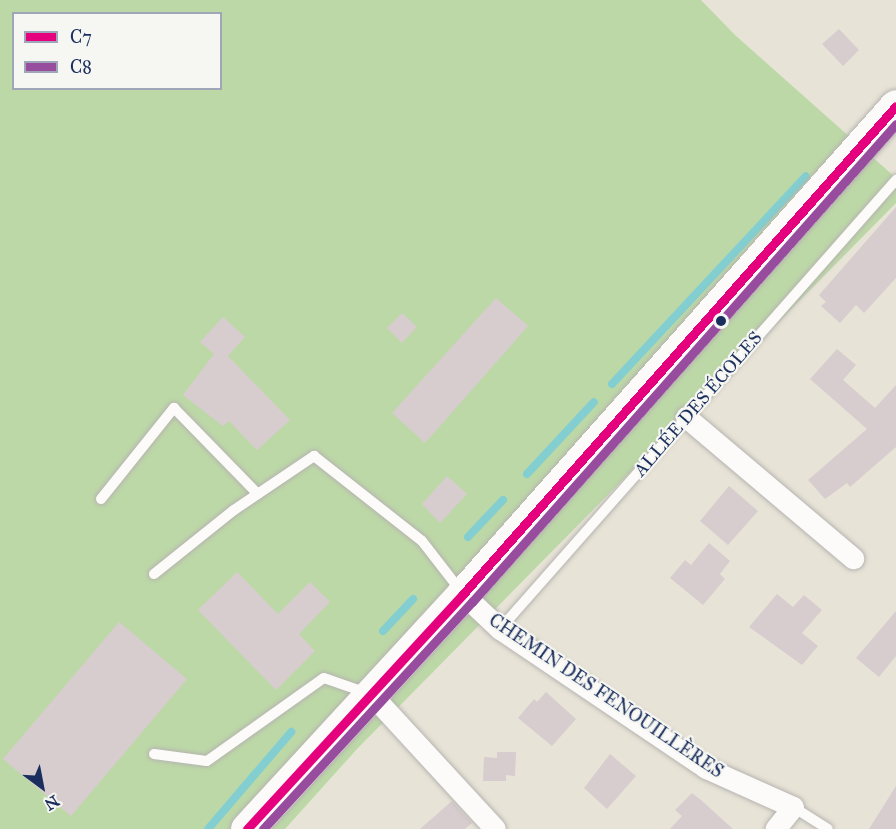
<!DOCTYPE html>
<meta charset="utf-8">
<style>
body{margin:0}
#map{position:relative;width:896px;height:829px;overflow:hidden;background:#e8e3d7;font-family:"IM FELL Great Primer",serif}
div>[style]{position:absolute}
.green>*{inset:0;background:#bdd8a7}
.stream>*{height:8px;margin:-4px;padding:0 4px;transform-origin:4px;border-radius:4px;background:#83ced0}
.building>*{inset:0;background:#d7ccce}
.roads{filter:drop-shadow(0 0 2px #b5b4b0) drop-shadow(0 0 2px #b5b4b0)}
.service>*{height:10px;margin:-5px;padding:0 5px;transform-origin:5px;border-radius:5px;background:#fcfbf9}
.minor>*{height:21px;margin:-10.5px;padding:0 10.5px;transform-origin:10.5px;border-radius:10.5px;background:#fcfbf9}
.primary>*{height:33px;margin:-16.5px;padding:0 16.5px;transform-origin:16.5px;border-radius:16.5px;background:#fcfbf9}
.bus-1>*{height:9px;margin:-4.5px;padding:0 4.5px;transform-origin:4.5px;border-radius:4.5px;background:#e5007d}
.bus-2>*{height:9px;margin:-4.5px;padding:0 4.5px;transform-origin:4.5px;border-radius:4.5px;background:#974c9d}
.dots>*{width:16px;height:16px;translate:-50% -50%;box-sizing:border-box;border:3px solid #f6f6f2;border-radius:50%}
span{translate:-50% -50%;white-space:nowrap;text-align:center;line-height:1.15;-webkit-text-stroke:4.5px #f6f6f2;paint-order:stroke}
.street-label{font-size:18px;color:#1b2f5e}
.legend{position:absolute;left:12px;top:12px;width:210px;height:78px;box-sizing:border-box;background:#f6f6f2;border:2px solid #9ea6b7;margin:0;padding:8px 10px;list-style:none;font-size:18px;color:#1b2f5e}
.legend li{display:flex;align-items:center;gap:12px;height:30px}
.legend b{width:30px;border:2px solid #9ea6b7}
.north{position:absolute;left:12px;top:757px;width:60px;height:60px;-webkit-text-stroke:4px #f6f6f2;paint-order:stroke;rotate:148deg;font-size:16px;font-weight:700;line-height:24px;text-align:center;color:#1b2f5e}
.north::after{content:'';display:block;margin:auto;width:21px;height:27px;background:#1b2f5e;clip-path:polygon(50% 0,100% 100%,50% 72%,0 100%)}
</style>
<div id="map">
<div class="green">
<div style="clip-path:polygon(evenodd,0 0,701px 0,735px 35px,896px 178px,896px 203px,357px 749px,285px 829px,0 829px,0 0,14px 14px,220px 14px,220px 88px,14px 88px,14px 14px)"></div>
</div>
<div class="stream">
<div style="left:612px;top:384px;width:284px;rotate:-47deg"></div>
<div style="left:527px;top:474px;width:98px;rotate:-47.1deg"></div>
<div style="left:468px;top:537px;width:51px;rotate:-46.6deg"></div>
<div style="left:383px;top:631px;width:44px;rotate:-46.8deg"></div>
<div style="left:208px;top:829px;width:128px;rotate:-49.4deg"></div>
</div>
<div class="building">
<div style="clip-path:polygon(839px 29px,859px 50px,843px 66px,822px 44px)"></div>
<div style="clip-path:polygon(896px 207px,896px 278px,864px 313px,856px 305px,840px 323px,821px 306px,826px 302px,819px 295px)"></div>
<div style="clip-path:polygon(496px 298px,528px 326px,425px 443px,392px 413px)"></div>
<div style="clip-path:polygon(402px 313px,417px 327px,402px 343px,387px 328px)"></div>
<div style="clip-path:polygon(223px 317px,245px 337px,228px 356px,290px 420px,257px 450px,229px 421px,223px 426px,183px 395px,214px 354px,200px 342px)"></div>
<div style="clip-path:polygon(837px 349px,856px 365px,843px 380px,875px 408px,896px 385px,896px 447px,850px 487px,847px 483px,825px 499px,808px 480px,867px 429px,810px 379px)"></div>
<div style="clip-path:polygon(447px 476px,467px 494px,440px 523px,422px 504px)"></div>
<div style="clip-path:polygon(729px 486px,758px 511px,728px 545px,700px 521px)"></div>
<div style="clip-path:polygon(709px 543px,730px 561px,720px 574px,725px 579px,703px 605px,670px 578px,685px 560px,691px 565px)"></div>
<div style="clip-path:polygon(237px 572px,278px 614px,310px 582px,330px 602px,299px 634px,315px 651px,276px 690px,198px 610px)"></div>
<div style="clip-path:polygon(777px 594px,793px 607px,804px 595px,822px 610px,802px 633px,818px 646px,802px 665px,749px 627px)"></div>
<div style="clip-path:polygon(896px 611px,896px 656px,879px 677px,856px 658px)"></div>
<div style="clip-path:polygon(119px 622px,187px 679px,71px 816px,3px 759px)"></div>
<div style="clip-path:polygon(546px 692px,576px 719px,552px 746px,518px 718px,534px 699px,537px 702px)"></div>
<div style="clip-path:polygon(497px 752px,516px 752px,515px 776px,506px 775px,506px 781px,483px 781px,484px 757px,497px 758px)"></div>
<div style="clip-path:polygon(610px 754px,636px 776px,607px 809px,584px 788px)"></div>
<div style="clip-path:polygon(896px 786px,896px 829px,869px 829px)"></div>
<div style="clip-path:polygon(692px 793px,701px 800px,733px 829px,670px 829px,682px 816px,675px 810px)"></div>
<div style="clip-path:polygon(452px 801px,472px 823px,465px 829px,420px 829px)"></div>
</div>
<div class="roads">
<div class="service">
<div style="left:101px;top:499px;width:117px;rotate:-51.3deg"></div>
<div style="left:174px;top:408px;width:120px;rotate:45.7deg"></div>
<div style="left:154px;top:574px;width:102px;rotate:-38.7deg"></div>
<div style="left:234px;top:510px;width:97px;rotate:-34deg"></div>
<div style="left:314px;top:456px;width:137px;rotate:38.2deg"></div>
<div style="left:422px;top:541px;width:62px;rotate:52.2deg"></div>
<div style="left:500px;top:629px;width:599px;rotate:-48.59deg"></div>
<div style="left:154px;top:754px;width:53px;rotate:7.5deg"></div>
<div style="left:207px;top:761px;width:143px;rotate:-35.4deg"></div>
<div style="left:324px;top:678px;width:46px;rotate:19.2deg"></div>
<div style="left:793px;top:807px;width:41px;rotate:32.2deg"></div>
</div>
<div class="minor">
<div style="left:686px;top:417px;width:219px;rotate:40.2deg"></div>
<div style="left:463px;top:594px;width:51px;rotate:43.4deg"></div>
<div style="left:500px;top:629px;width:249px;rotate:34deg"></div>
<div style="left:706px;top:768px;width:95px;rotate:24.1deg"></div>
<div style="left:793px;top:807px;width:28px;rotate:129deg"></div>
<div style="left:371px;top:694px;width:183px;rotate:47.4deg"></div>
</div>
<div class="primary">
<div style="left:247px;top:829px;width:319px;rotate:-47.4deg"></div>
<div style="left:463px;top:594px;width:652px;rotate:-48.42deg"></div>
</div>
</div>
<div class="bus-1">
<div style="left:247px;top:829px;width:319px;rotate:-47.4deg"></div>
<div style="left:463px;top:594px;width:652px;rotate:-48.42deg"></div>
</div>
<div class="bus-2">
<div style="left:263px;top:829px;width:309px;rotate:-47.4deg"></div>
<div style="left:472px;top:602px;width:639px;rotate:-48.43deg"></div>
</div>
<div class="dots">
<div style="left:721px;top:321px;background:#1b2f5e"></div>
</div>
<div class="street-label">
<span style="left:698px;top:404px;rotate:-49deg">ALLÉE DES ÉCOLES</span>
<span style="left:606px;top:696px;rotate:34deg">CHEMIN DES FENOUILLÈRES</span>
</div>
<ul class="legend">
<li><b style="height:8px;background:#e5007d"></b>C7</li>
<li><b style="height:8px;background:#974c9d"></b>C8</li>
</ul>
<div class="north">N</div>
</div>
